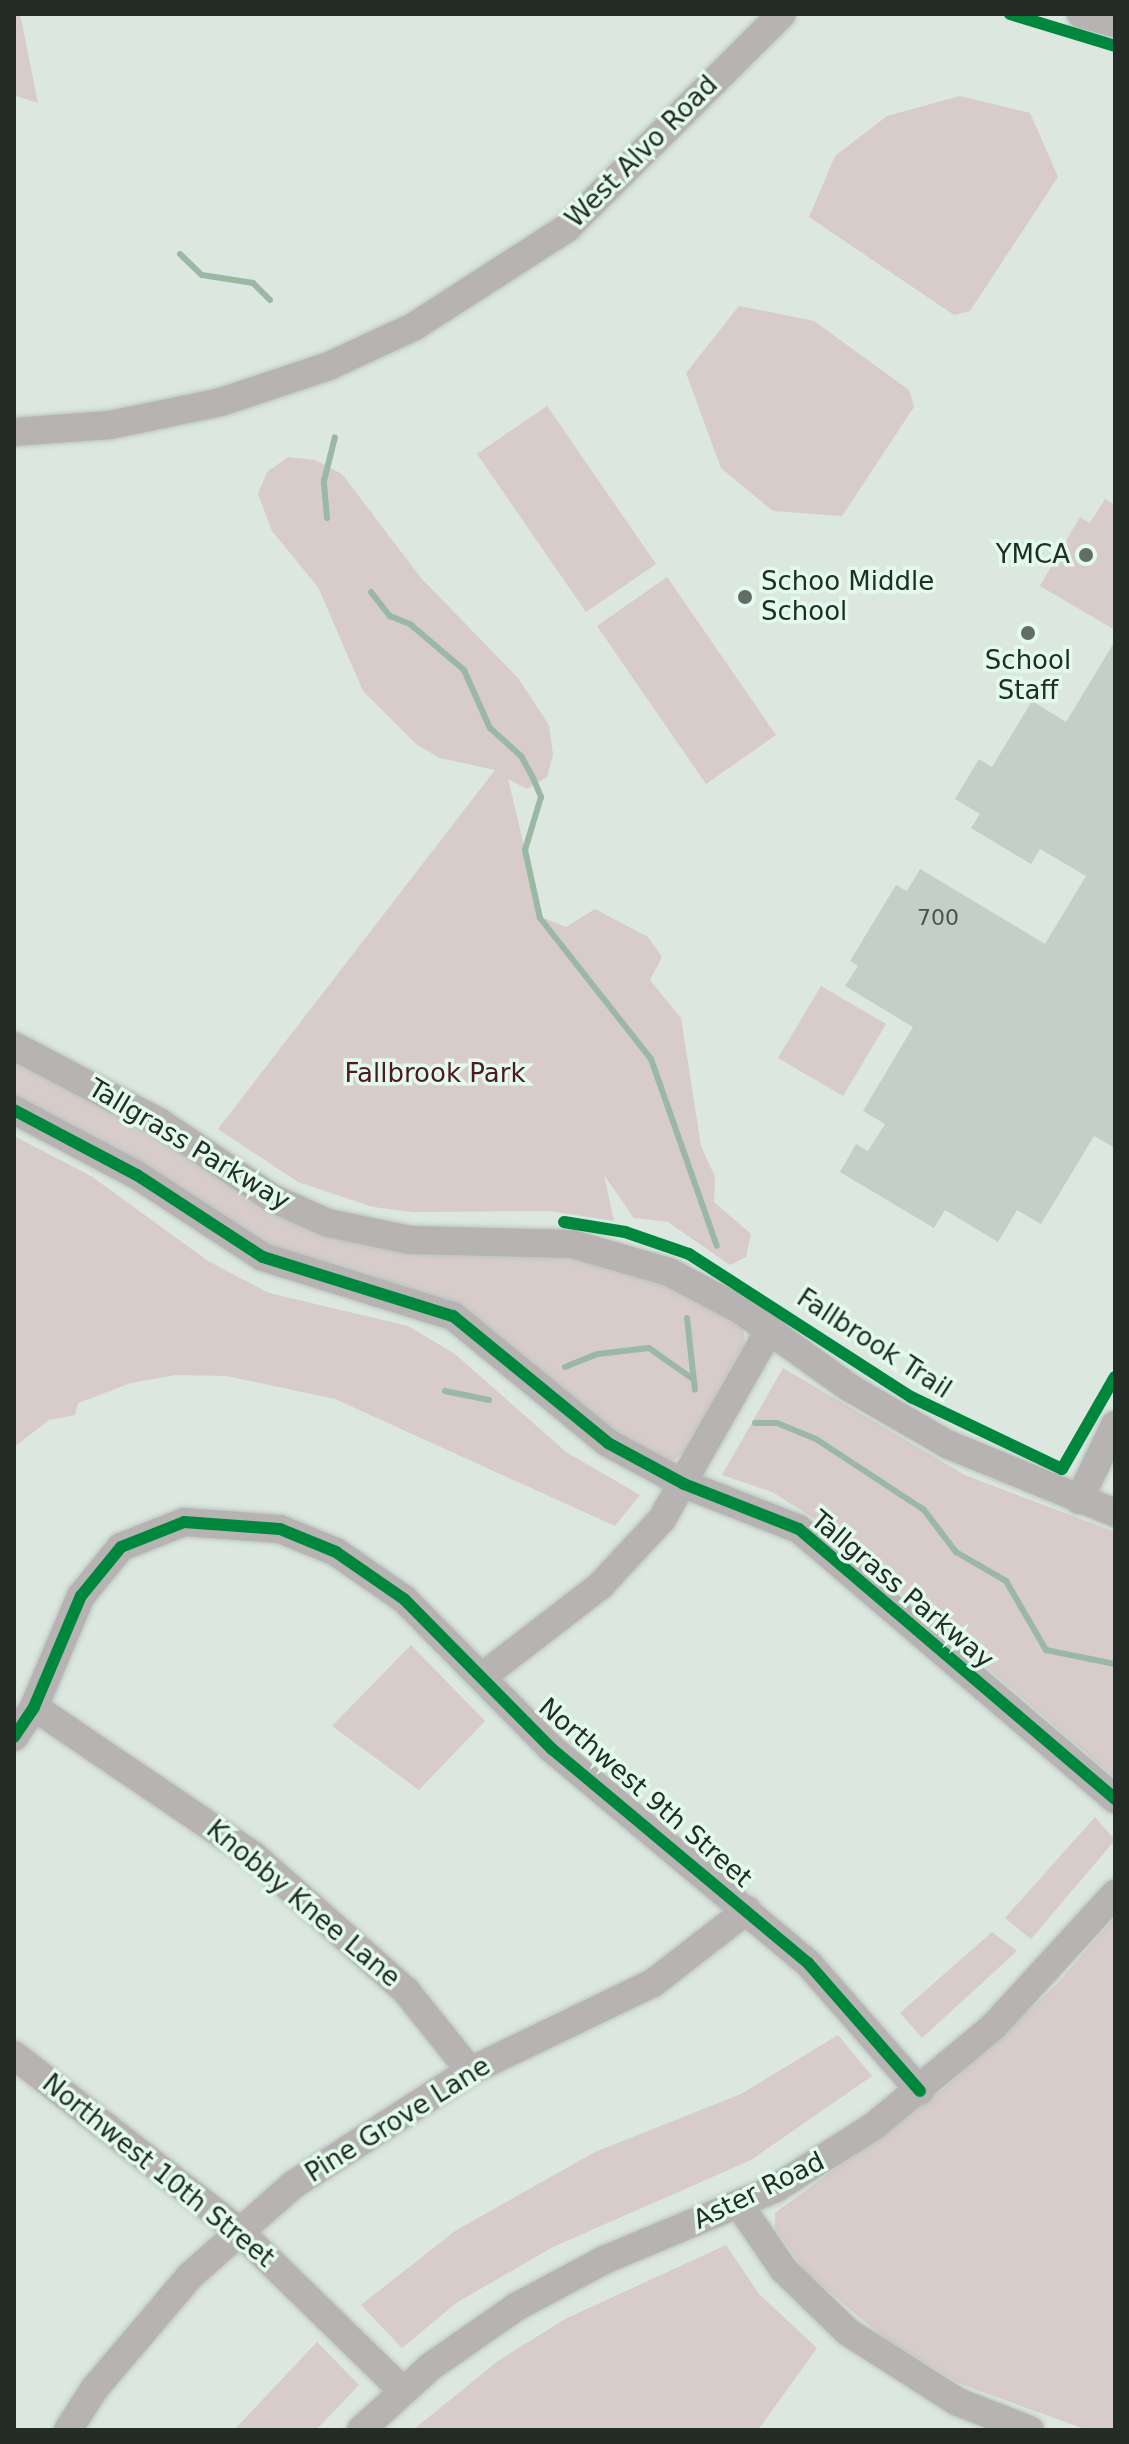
<!DOCTYPE html>
<style>
body{margin:0}
#map{position:relative;width:1129px;height:2444px;overflow:hidden;background:#dbe7df;font-family:"DejaVu Sans",sans-serif}
div>[style]{position:absolute}
.green>*{inset:0;background:#d7ccca}
.stream>*{height:6px;margin:-3px;padding:0 3px;transform-origin:3px;border-radius:3px;background:#9bb8a4}
.building>*{inset:0;background:#c3d0c7}
.roads{filter:drop-shadow(0 0 2px #bbc5bf) drop-shadow(0 0 2px #bbc5bf)}
.minor>*{height:28px;margin:-14px;padding:0 14px;transform-origin:14px;border-radius:14px;background:#b7b3b3}
.cycleway>*{height:12px;margin:-6px;padding:0 6px;transform-origin:6px;border-radius:6px;background:#00873e}
.dots>*{width:22px;height:22px;translate:-50% -50%;box-sizing:border-box;border:4px solid #e2fbea;border-radius:50%}
span{translate:-50% -50%;white-space:nowrap;text-align:center;line-height:1.15;-webkit-text-stroke:7px #e2fbea;paint-order:stroke}
.number-label{font-size:22px;color:#4b554e}
.number-label span{-webkit-text-stroke-width:0}
.street-label{font-size:26px;color:#232c26}
.poi-label{font-size:26px;color:#232c26}
.right{translate:-100% -50%;text-align:right}
.left{translate:0 -50%;text-align:left}
.park-label{font-size:26px;color:#501823}
.frame{position:absolute;inset:0;border:16px solid #232c26;pointer-events:none}
</style>
<div id="map">
<div class="green">
<div style="clip-path:polygon(14px 14px,20px 14px,38px 103px,14px 95px)"></div>
<div style="clip-path:polygon(960px 96px,1030px 113px,1058px 177px,970px 311px,954px 315px,809px 217px,835px 156px,887px 116px)"></div>
<div style="clip-path:polygon(739px 306px,814px 321px,909px 390px,914px 407px,842px 516px,773px 511px,721px 468px,686px 373px)"></div>
<div style="clip-path:polygon(547px 406px,656px 564px,586px 612px,477px 454px)"></div>
<div style="clip-path:polygon(288px 457px,315px 460px,342px 474px,421px 578px,518px 678px,549px 725px,553px 755px,547px 777px,527px 789px,508px 779px,541px 917px,566px 927px,595px 909px,648px 937px,662px 957px,650px 980px,681px 1018px,701px 1146px,715px 1177px,714px 1202px,751px 1234px,746px 1257px,730px 1265px,668px 1222px,634px 1218px,604px 1175px,614px 1221px,549px 1211px,413px 1212px,373px 1207px,298px 1182px,218px 1129px,495px 770px,440px 758px,416px 744px,363px 691px,318px 587px,272px 531px,258px 494px,267px 472px)"></div>
<div style="clip-path:polygon(1105px 499px,1115px 505px,1115px 630px,1040px 586px,1080px 517px,1090px 523px)"></div>
<div style="clip-path:polygon(667px 577px,776px 735px,706px 784px,597px 626px)"></div>
<div style="clip-path:polygon(821px 986px,886px 1024px,843px 1096px,778px 1058px)"></div>
<div style="clip-path:polygon(14px 1058px,148px 1128px,270px 1208px,633px 1269px,743px 1325px,745px 1342px,683px 1454px,669px 1463px,610px 1432px,508px 1348px,279px 1254px,14px 1099px)"></div>
<div style="clip-path:polygon(14px 1136px,91px 1176px,208px 1261px,269px 1293px,408px 1326px,455px 1354px,566px 1452px,640px 1495px,615px 1526px,335px 1399px,227px 1376px,175px 1375px,131px 1383px,78px 1403px,75px 1415px,49px 1420px,14px 1447px)"></div>
<div style="clip-path:polygon(783px 1368px,965px 1475px,1115px 1532px,1115px 1778px,815px 1519px,772px 1492px,722px 1475px)"></div>
<div style="clip-path:polygon(411px 1645px,485px 1721px,419px 1790px,332px 1726px)"></div>
<div style="clip-path:polygon(1095px 1817px,1115px 1840px,1031px 1939px,1005px 1918px)"></div>
<div style="clip-path:polygon(1115px 1917px,1115px 2430px,1087px 2430px,958px 2383px,885px 2339px,806px 2272px,775px 2229px,775px 2213px,941px 2091px,1057px 1984px)"></div>
<div style="clip-path:polygon(992px 1932px,1017px 1951px,922px 2038px,900px 2013px)"></div>
<div style="clip-path:polygon(838px 2035px,872px 2076px,751px 2160px,553px 2247px,456px 2303px,402px 2348px,361px 2305px,455px 2231px,595px 2152px,741px 2094px)"></div>
<div style="clip-path:polygon(726px 2245px,759px 2294px,817px 2348px,758px 2430px,413px 2430px,498px 2361px,565px 2319px)"></div>
<div style="clip-path:polygon(317px 2342px,359px 2385px,316px 2430px,234px 2430px)"></div>
</div>
<div class="stream">
<div style="left:180px;top:254px;width:30px;rotate:44deg"></div>
<div style="left:202px;top:275px;width:52px;rotate:8.9deg"></div>
<div style="left:253px;top:283px;width:24px;rotate:45deg"></div>
<div style="left:327px;top:518px;width:37px;rotate:-95deg"></div>
<div style="left:324px;top:481px;width:45px;rotate:-76deg"></div>
<div style="left:371px;top:592px;width:31px;rotate:52deg"></div>
<div style="left:390px;top:616px;width:22px;rotate:22deg"></div>
<div style="left:410px;top:624px;width:71px;rotate:40.4deg"></div>
<div style="left:464px;top:670px;width:64px;rotate:65.9deg"></div>
<div style="left:490px;top:728px;width:42px;rotate:42.1deg"></div>
<div style="left:521px;top:756px;width:25px;rotate:61deg"></div>
<div style="left:533px;top:778px;width:21px;rotate:67deg"></div>
<div style="left:541px;top:797px;width:55px;rotate:106.8deg"></div>
<div style="left:525px;top:850px;width:70px;rotate:77.6deg"></div>
<div style="left:540px;top:918px;width:179px;rotate:51.8deg"></div>
<div style="left:651px;top:1059px;width:198px;rotate:70.6deg"></div>
<div style="left:687px;top:1318px;width:72px;rotate:83.7deg"></div>
<div style="left:565px;top:1367px;width:35px;rotate:-22deg"></div>
<div style="left:598px;top:1354px;width:51px;rotate:-6.7deg"></div>
<div style="left:649px;top:1348px;width:54px;rotate:35.2deg"></div>
<div style="left:445px;top:1391px;width:45px;rotate:11.6deg"></div>
<div style="left:755px;top:1423px;width:22px"></div>
<div style="left:777px;top:1423px;width:42px;rotate:22.3deg"></div>
<div style="left:816px;top:1439px;width:129px;rotate:33.3deg"></div>
<div style="left:924px;top:1510px;width:53px;rotate:52.7deg"></div>
<div style="left:956px;top:1552px;width:58px;rotate:30.1deg"></div>
<div style="left:1006px;top:1581px;width:80px;rotate:59.9deg"></div>
<div style="left:1046px;top:1650px;width:70px;rotate:11.5deg"></div>
</div>
<div class="building">
<div style="clip-path:polygon(1115px 641px,1115px 1148px,1094px 1136px,1041px 1224px,1017px 1210px,998px 1242px,945px 1210px,934px 1228px,840px 1172px,856px 1144px,868px 1151px,885px 1124px,863px 1111px,913px 1027px,845px 986px,858px 966px,850px 961px,896px 885px,907px 891px,920px 869px,1045px 944px,1086px 876px,1040px 849px,1031px 864px,971px 828px,980px 814px,955px 799px,979px 759px,992px 767px,1032px 701px,1066px 722px)"></div>
</div>
<div class="roads">
<div class="minor">
<div style="left:1081px;top:14px;width:35px;rotate:15deg"></div>
<div style="left:14px;top:432px;width:96px;rotate:-4.2deg"></div>
<div style="left:110px;top:425px;width:113px;rotate:-11.7deg"></div>
<div style="left:221px;top:402px;width:114px;rotate:-18.4deg"></div>
<div style="left:329px;top:366px;width:95px;rotate:-24.9deg"></div>
<div style="left:415px;top:326px;width:181px;rotate:-32.8deg"></div>
<div style="left:567px;top:228px;width:303px;rotate:-44.9deg"></div>
<div style="left:14px;top:1046px;width:164px;rotate:27.7deg"></div>
<div style="left:159px;top:1122px;width:136px;rotate:33.9deg"></div>
<div style="left:272px;top:1198px;width:61px;rotate:24.1deg"></div>
<div style="left:328px;top:1223px;width:84px;rotate:11.7deg"></div>
<div style="left:410px;top:1240px;width:162px;rotate:1.4deg"></div>
<div style="left:572px;top:1244px;width:101px;rotate:16.1deg"></div>
<div style="left:669px;top:1272px;width:81px;rotate:27.8deg"></div>
<div style="left:741px;top:1310px;width:134px;rotate:35.6deg"></div>
<div style="left:850px;top:1388px;width:112px;rotate:30deg"></div>
<div style="left:947px;top:1444px;width:182px;rotate:22.3deg"></div>
<div style="left:14px;top:1110px;width:139px;rotate:27.9deg"></div>
<div style="left:137px;top:1175px;width:150px;rotate:33.1deg"></div>
<div style="left:263px;top:1257px;width:199px;rotate:17.3deg"></div>
<div style="left:453px;top:1316px;width:200px;rotate:39.3deg"></div>
<div style="left:608px;top:1443px;width:86px;rotate:28.3deg"></div>
<div style="left:684px;top:1484px;width:123px;rotate:21.4deg"></div>
<div style="left:799px;top:1529px;width:416px;rotate:40.5deg"></div>
<div style="left:1079px;top:1500px;width:83px;rotate:-64.4deg"></div>
<div style="left:483px;top:1676px;width:148px;rotate:-37.6deg"></div>
<div style="left:600px;top:1586px;width:91px;rotate:-47.2deg"></div>
<div style="left:662px;top:1519px;width:219px;rotate:-60.4deg"></div>
<div style="left:34px;top:1707px;width:266px;rotate:34.1deg"></div>
<div style="left:254px;top:1856px;width:203px;rotate:41.6deg"></div>
<div style="left:406px;top:1991px;width:102px;rotate:51.3deg"></div>
<div style="left:14px;top:1737px;width:36px;rotate:-56deg"></div>
<div style="left:34px;top:1707px;width:121px;rotate:-67.1deg"></div>
<div style="left:81px;top:1596px;width:63px;rotate:-50.8deg"></div>
<div style="left:121px;top:1547px;width:68px;rotate:-21.6deg"></div>
<div style="left:184px;top:1522px;width:96px;rotate:4.2deg"></div>
<div style="left:280px;top:1529px;width:61px;rotate:22.3deg"></div>
<div style="left:336px;top:1552px;width:83px;rotate:34.7deg"></div>
<div style="left:404px;top:1599px;width:211px;rotate:45.4deg"></div>
<div style="left:552px;top:1749px;width:334px;rotate:39.9deg"></div>
<div style="left:808px;top:1963px;width:170px;rotate:48.8deg"></div>
<div style="left:14px;top:2055px;width:284px;rotate:38deg"></div>
<div style="left:238px;top:2230px;width:231px;rotate:44.3deg"></div>
<div style="left:740px;top:2206px;width:78px;rotate:55.5deg"></div>
<div style="left:784px;top:2270px;width:89px;rotate:44.1deg"></div>
<div style="left:848px;top:2332px;width:130px;rotate:32.5deg"></div>
<div style="left:958px;top:2402px;width:77px;rotate:21.3deg"></div>
<div style="left:68px;top:2430px;width:50px;rotate:-57.3deg"></div>
<div style="left:95px;top:2388px;width:148px;rotate:-49.7deg"></div>
<div style="left:191px;top:2275px;width:136px;rotate:-41.4deg"></div>
<div style="left:293px;top:2185px;width:211px;rotate:-32.8deg"></div>
<div style="left:470px;top:2071px;width:203px;rotate:-25.7deg"></div>
<div style="left:653px;top:1983px;width:119px;rotate:-37.8deg"></div>
<div style="left:361px;top:2430px;width:93px;rotate:-42.4deg"></div>
<div style="left:430px;top:2367px;width:105px;rotate:-34.9deg"></div>
<div style="left:516px;top:2307px;width:100px;rotate:-28.1deg"></div>
<div style="left:604px;top:2260px;width:186px;rotate:-22.7deg"></div>
<div style="left:776px;top:2188px;width:116px;rotate:-32.3deg"></div>
<div style="left:874px;top:2126px;width:156px;rotate:-39.8deg"></div>
<div style="left:994px;top:2026px;width:179px;rotate:-47.5deg"></div>
</div>
</div>
<div class="cycleway">
<div style="left:1010px;top:14px;width:110px;rotate:16.9deg"></div>
<div style="left:14px;top:1110px;width:139px;rotate:27.9deg"></div>
<div style="left:137px;top:1175px;width:150px;rotate:33.1deg"></div>
<div style="left:263px;top:1257px;width:199px;rotate:17.3deg"></div>
<div style="left:453px;top:1316px;width:200px;rotate:39.3deg"></div>
<div style="left:608px;top:1443px;width:86px;rotate:28.3deg"></div>
<div style="left:684px;top:1484px;width:123px;rotate:21.4deg"></div>
<div style="left:799px;top:1529px;width:416px;rotate:40.5deg"></div>
<div style="left:564px;top:1222px;width:62px;rotate:9.3deg"></div>
<div style="left:625px;top:1232px;width:68px;rotate:19deg"></div>
<div style="left:689px;top:1254px;width:264px;rotate:32.8deg"></div>
<div style="left:911px;top:1397px;width:167px;rotate:25.5deg"></div>
<div style="left:1062px;top:1469px;width:106px;rotate:-60.1deg"></div>
<div style="left:14px;top:1737px;width:36px;rotate:-56deg"></div>
<div style="left:34px;top:1707px;width:121px;rotate:-67.1deg"></div>
<div style="left:81px;top:1596px;width:63px;rotate:-50.8deg"></div>
<div style="left:121px;top:1547px;width:68px;rotate:-21.6deg"></div>
<div style="left:184px;top:1522px;width:96px;rotate:4.2deg"></div>
<div style="left:280px;top:1529px;width:61px;rotate:22.3deg"></div>
<div style="left:336px;top:1552px;width:83px;rotate:34.7deg"></div>
<div style="left:404px;top:1599px;width:211px;rotate:45.4deg"></div>
<div style="left:552px;top:1749px;width:334px;rotate:39.9deg"></div>
<div style="left:808px;top:1963px;width:170px;rotate:48.8deg"></div>
</div>
<div class="dots">
<div style="left:1086px;top:555px;background:#636d67"></div>
<div style="left:745px;top:597px;background:#636d67"></div>
<div style="left:1028px;top:633px;background:#636d67"></div>
</div>
<div class="number-label">
<span style="left:938px;top:918px">700</span>
</div>
<div class="street-label">
<span style="left:642px;top:152px;rotate:-45deg">West Alvo Road</span>
<span style="left:189px;top:1145px;rotate:31deg">Tallgrass Parkway</span>
<span style="left:874px;top:1344px;rotate:33deg">Fallbrook Trail</span>
<span style="left:902px;top:1590px;rotate:40deg">Tallgrass Parkway</span>
<span style="left:645px;top:1793px;rotate:41deg">Northwest 9th Street</span>
<span style="left:303px;top:1904px;rotate:40deg">Knobby Knee Lane</span>
<span style="left:398px;top:2120px;rotate:-32deg">Pine Grove Lane</span>
<span style="left:158px;top:2171px;rotate:39deg">Northwest 10th Street</span>
<span style="left:759px;top:2191px;rotate:-26deg">Aster Road</span>
</div>
<div class="poi-label">
<span class="right" style="left:1070px;top:555px">YMCA</span>
<span class="left" style="left:761px;top:597px">Schoo Middle<br>School</span>
<span style="left:1028px;top:676px">School<br>Staff</span>
</div>
<div class="park-label">
<span style="left:435px;top:1074px">Fallbrook Park</span>
</div>
<div class="frame"></div>
</div>
